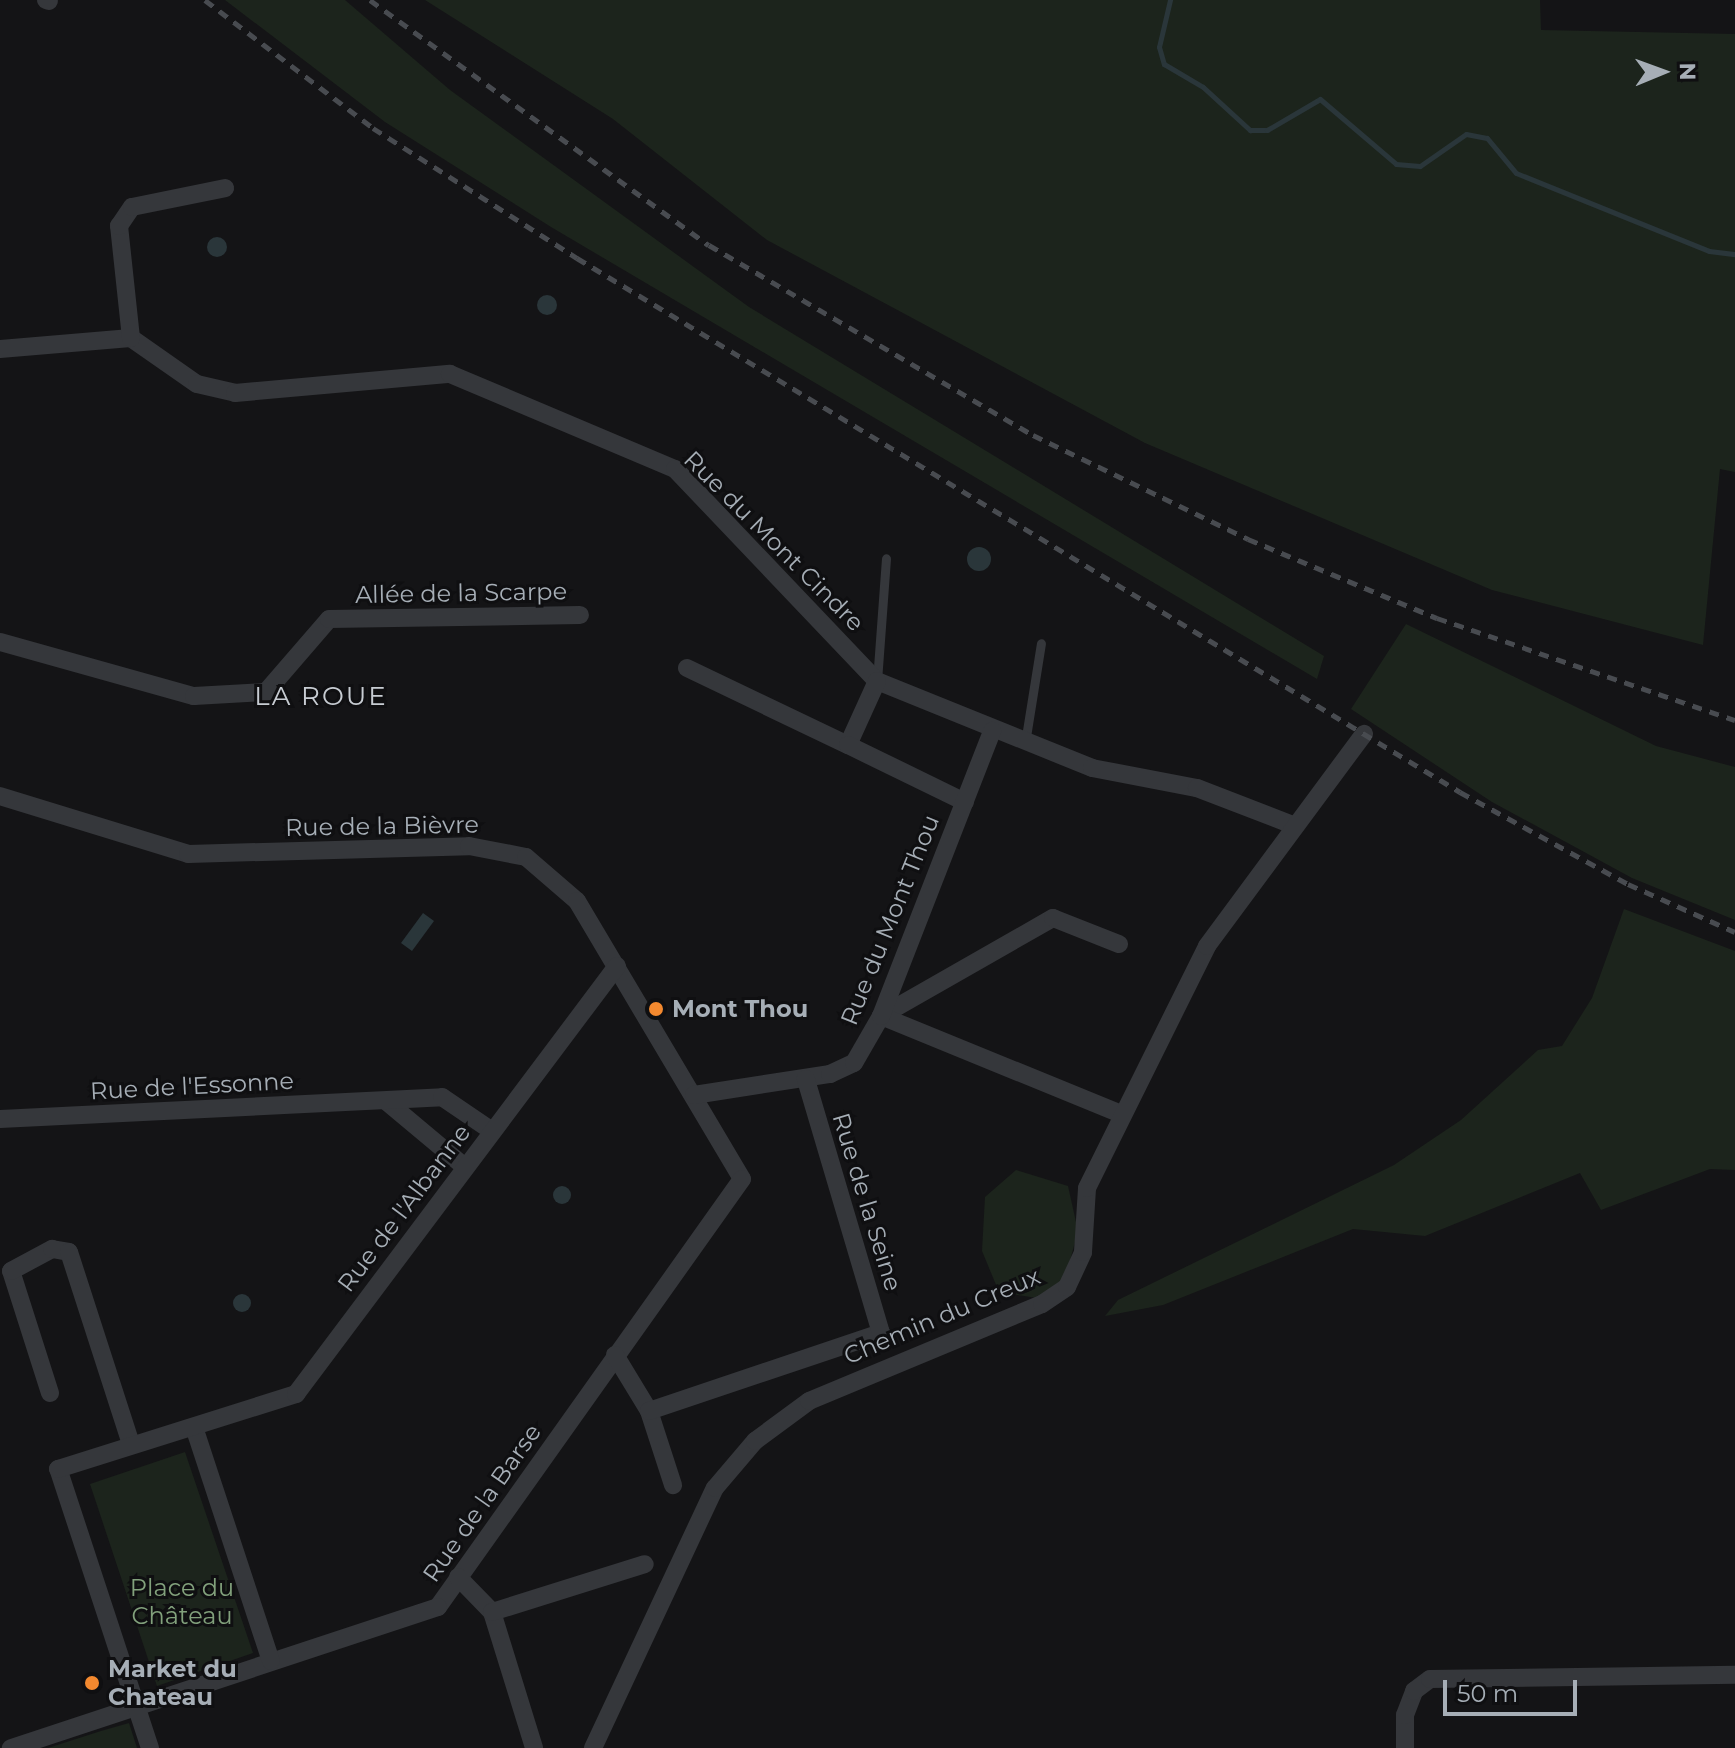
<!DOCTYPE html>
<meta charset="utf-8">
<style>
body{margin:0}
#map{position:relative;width:1735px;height:1748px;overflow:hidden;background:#141416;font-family:Montserrat,sans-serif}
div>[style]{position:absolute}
.green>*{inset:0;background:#1c241c}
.water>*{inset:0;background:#2a363a}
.round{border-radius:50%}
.stream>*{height:5px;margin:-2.5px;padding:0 2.5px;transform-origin:2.5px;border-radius:2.5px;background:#2a363a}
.service>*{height:9px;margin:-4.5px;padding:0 4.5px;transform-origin:4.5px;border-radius:4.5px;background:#35373b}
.minor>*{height:18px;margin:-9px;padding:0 9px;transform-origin:9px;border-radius:9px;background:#35373b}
.rail>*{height:5px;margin-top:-2.5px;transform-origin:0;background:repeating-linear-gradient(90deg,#484b50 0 10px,transparent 0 18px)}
.dots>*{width:22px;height:22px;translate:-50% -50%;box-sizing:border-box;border:4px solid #0f0f11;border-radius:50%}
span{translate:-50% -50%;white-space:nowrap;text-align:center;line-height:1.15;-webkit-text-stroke:6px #0f0f11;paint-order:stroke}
.street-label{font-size:24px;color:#a6aeb6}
.poi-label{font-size:24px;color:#a6aeb6;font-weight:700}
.left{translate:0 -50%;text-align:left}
.park-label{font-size:24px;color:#82a17c}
.neighbourhood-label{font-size:26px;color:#c7ccd2;letter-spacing:2px}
.north{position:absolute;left:1623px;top:32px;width:80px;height:80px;-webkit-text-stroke:6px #0f0f11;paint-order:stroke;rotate:89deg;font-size:22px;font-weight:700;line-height:32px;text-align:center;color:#a6aeb6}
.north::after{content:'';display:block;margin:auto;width:28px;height:36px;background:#a6aeb6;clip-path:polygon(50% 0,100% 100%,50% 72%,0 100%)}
.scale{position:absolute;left:1443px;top:1680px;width:134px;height:36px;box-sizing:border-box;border:4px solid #a6aeb6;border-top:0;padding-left:10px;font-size:24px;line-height:28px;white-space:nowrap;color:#a6aeb6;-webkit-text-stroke:6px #0f0f11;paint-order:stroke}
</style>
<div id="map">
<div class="green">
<div style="clip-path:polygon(225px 0,345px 0,450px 90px,749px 307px,1324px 656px,1317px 679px,551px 227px,385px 122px)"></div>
<div style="clip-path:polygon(425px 0,1540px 0,1541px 30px,1735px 34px,1735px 472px,1720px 469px,1703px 645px,1492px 590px,1145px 443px,767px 240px,613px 119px)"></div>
<div style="clip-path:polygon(1406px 624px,1656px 746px,1735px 767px,1735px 920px,1632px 878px,1492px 802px,1351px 709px)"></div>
<div style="clip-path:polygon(1624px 909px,1735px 951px,1735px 1170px,1710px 1169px,1601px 1210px,1580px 1173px,1425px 1236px,1353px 1229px,1163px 1305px,1105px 1316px,1118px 1300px,1394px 1165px,1461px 1120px,1538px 1050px,1562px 1046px,1592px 998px)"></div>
<div style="clip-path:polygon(1016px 1170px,1068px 1186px,1078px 1231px,1065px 1279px,1037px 1298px,999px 1292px,982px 1251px,985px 1197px)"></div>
<div style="clip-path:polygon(185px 1452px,253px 1653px,157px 1686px,90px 1484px)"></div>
<div style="clip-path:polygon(129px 1723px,137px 1748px,48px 1748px,101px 1731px)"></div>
</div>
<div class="water">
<div class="round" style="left:207px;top:237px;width:20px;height:20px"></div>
<div class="round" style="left:537px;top:295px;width:20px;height:20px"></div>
<div class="round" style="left:967px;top:547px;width:24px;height:24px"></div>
<div style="clip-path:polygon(423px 913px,434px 921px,412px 951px,401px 943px)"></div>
<div class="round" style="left:553px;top:1186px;width:18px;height:18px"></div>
<div class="round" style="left:233px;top:1294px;width:18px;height:18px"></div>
</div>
<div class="stream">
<div style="left:1170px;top:0;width:48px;rotate:103.2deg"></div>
<div style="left:1159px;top:47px;width:18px;rotate:74deg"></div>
<div style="left:1164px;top:64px;width:45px;rotate:30.5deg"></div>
<div style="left:1203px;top:87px;width:64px;rotate:42.5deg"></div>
<div style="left:1250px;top:130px;width:17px"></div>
<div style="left:1267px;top:130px;width:61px;rotate:-30.3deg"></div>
<div style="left:1320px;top:99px;width:100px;rotate:40.5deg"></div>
<div style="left:1396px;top:164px;width:24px;rotate:5deg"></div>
<div style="left:1420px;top:166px;width:56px;rotate:-34.8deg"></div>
<div style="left:1466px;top:134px;width:21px;rotate:11deg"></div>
<div style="left:1487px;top:138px;width:45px;rotate:50.4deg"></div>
<div style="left:1516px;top:173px;width:208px;rotate:22deg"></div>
<div style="left:1709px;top:251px;width:26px;rotate:7deg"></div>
</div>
<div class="service">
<div style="left:877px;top:681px;width:123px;rotate:-85.8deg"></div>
<div style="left:1025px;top:743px;width:101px;rotate:-80.9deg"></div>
</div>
<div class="minor">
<div style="left:46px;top:0;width:3px;rotate:18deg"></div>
<div style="left:131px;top:338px;width:80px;rotate:34.9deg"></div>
<div style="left:197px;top:384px;width:39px;rotate:13deg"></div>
<div style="left:235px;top:393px;width:216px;rotate:-5.1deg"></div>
<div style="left:450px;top:374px;width:244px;rotate:22.9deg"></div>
<div style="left:675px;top:469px;width:293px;rotate:46.4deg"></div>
<div style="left:877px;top:681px;width:232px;rotate:22deg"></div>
<div style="left:1092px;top:768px;width:107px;rotate:10.8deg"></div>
<div style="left:1197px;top:788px;width:103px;rotate:21.1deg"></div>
<div style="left:0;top:349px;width:131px;rotate:-4.8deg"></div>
<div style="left:131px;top:338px;width:113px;rotate:-96.1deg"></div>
<div style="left:119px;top:226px;width:23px;rotate:-56deg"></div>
<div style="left:132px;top:207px;width:95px;rotate:-11.5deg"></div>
<div style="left:0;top:642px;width:201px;rotate:15.6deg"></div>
<div style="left:194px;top:696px;width:72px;rotate:-3.2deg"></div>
<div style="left:266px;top:692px;width:96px;rotate:-49.2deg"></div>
<div style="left:329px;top:619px;width:251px;rotate:-0.9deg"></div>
<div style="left:687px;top:668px;width:178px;rotate:25.6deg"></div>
<div style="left:877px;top:681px;width:70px;rotate:114.4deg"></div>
<div style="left:848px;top:745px;width:130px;rotate:26deg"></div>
<div style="left:0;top:796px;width:197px;rotate:17.1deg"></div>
<div style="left:188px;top:854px;width:281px;rotate:-1.6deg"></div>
<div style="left:469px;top:846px;width:58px;rotate:10.9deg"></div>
<div style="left:526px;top:857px;width:67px;rotate:40.8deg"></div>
<div style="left:577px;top:901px;width:323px;rotate:59.3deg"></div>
<div style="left:742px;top:1179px;width:525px;rotate:125.39deg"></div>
<div style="left:438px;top:1607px;width:450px;rotate:161.7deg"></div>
<div style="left:881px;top:1016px;width:198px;rotate:-29.7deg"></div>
<div style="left:1053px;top:918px;width:71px;rotate:21.5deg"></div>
<div style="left:881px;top:1016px;width:259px;rotate:22.2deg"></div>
<div style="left:694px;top:1095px;width:138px;rotate:-8.8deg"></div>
<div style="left:830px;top:1074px;width:26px;rotate:-25deg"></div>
<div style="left:854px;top:1063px;width:54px;rotate:-60.1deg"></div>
<div style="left:881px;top:1016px;width:306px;rotate:-68.7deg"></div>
<div style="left:386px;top:1101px;width:103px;rotate:39.9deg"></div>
<div style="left:0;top:1119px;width:443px;rotate:-2.8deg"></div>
<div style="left:442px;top:1097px;width:60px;rotate:34.2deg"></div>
<div style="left:615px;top:1355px;width:66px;rotate:58.7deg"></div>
<div style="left:649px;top:1411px;width:78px;rotate:72deg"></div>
<div style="left:50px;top:1393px;width:128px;rotate:-107.7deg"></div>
<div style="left:11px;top:1271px;width:47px;rotate:-28.2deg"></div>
<div style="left:52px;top:1249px;width:17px;rotate:10deg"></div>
<div style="left:69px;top:1252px;width:202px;rotate:72.1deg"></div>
<div style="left:649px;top:1411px;width:245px;rotate:-18.6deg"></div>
<div style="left:881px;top:1333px;width:265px;rotate:-106.5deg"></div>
<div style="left:194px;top:1427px;width:246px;rotate:71.8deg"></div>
<div style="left:458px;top:1577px;width:49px;rotate:45.8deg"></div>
<div style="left:492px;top:1612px;width:142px;rotate:72.8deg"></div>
<div style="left:492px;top:1612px;width:160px;rotate:-17.4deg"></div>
<div style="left:150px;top:1748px;width:294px;rotate:-108.2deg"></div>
<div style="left:58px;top:1469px;width:250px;rotate:-17.5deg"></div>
<div style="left:296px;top:1394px;width:535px;rotate:-53.13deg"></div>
<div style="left:593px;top:1748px;width:287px;rotate:-64.9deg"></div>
<div style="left:715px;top:1488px;width:62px;rotate:-49.6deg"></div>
<div style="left:755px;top:1441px;width:67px;rotate:-36.5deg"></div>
<div style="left:809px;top:1401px;width:252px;rotate:-22.6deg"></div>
<div style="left:1042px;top:1304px;width:30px;rotate:-34deg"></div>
<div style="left:1067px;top:1287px;width:38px;rotate:-65deg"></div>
<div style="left:1083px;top:1252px;width:64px;rotate:-86.4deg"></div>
<div style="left:1087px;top:1188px;width:270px;rotate:-63.6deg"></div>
<div style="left:1207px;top:946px;width:264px;rotate:-53.5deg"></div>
<div style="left:1405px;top:1748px;width:33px;rotate:-90deg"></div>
<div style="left:1405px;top:1715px;width:26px;rotate:-69deg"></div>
<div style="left:1414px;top:1691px;width:20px;rotate:-37deg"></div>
<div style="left:1430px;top:1679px;width:305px;rotate:-0.8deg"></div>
</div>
<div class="rail">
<div style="left:205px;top:0;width:211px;rotate:37.3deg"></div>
<div style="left:373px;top:128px;width:242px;rotate:32.5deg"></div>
<div style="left:577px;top:258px;width:1032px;rotate:31.16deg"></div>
<div style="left:1460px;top:792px;width:192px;rotate:28.7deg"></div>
<div style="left:1628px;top:884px;width:117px;rotate:24.2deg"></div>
<div style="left:370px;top:0;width:418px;rotate:35.9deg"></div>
<div style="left:709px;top:245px;width:376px;rotate:30.4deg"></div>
<div style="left:1033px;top:435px;width:239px;rotate:25.8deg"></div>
<div style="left:1248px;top:539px;width:205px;rotate:22.7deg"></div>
<div style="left:1437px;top:618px;width:315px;rotate:18.9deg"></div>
</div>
<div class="dots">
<div style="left:656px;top:1009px;background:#f3892f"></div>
<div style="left:92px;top:1683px;background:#f3892f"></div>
</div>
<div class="street-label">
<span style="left:774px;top:541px;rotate:45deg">Rue du Mont Cindre</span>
<span style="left:461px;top:593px;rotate:-1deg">Allée de la Scarpe</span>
<span style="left:382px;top:826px;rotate:-1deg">Rue de la Bièvre</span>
<span style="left:890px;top:920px;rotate:-68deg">Rue du Mont Thou</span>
<span style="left:192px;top:1086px;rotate:-3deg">Rue de l'Essonne</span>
<span style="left:867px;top:1202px;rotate:73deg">Rue de la Seine</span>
<span style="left:404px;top:1208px;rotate:-53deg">Rue de l'Albanne</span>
<span style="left:942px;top:1316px;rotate:-23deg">Chemin du Creux</span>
<span style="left:482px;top:1503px;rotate:-55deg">Rue de la Barse</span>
</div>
<div class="poi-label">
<span class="left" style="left:672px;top:1009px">Mont Thou</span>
<span class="left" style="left:108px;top:1683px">Market du<br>Chateau</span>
</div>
<div class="park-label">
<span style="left:182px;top:1602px">Place du<br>Château</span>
</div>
<div class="neighbourhood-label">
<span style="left:321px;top:697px">LA ROUE</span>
</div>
<div class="north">N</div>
<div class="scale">50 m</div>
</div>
